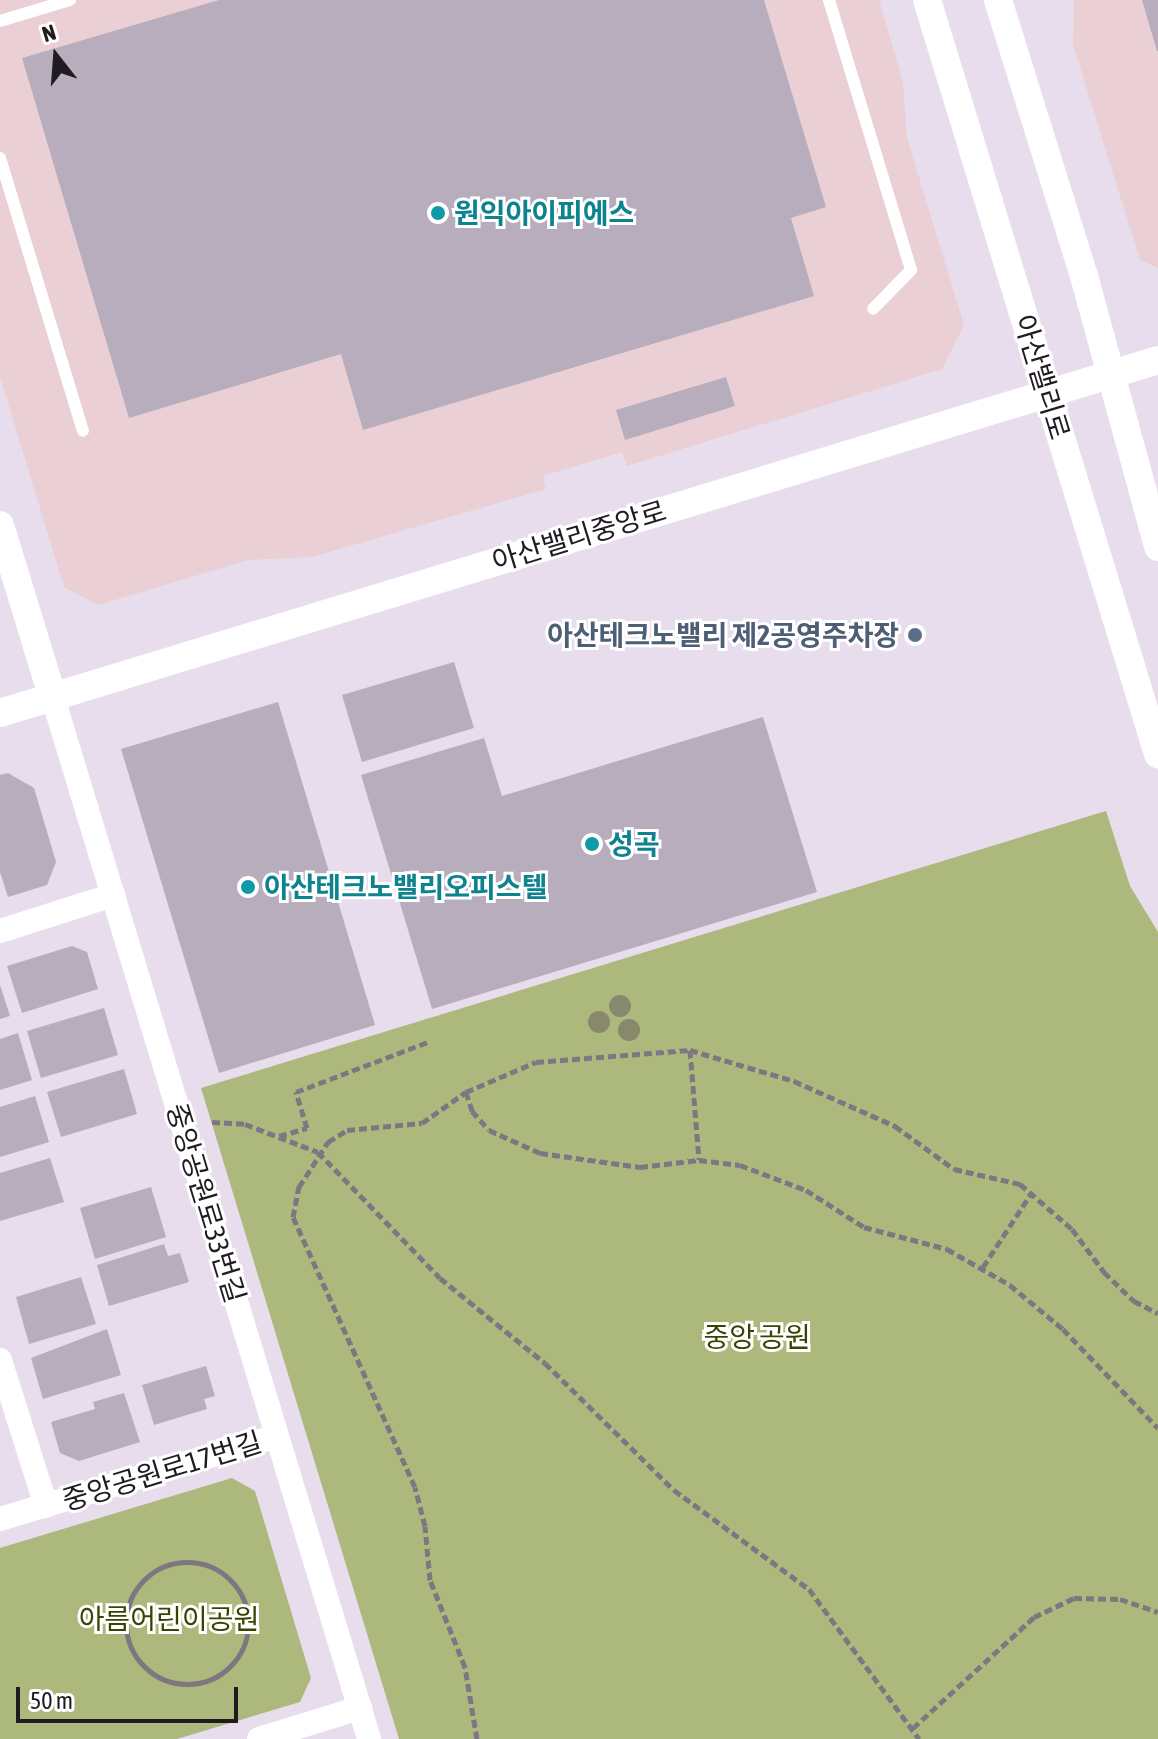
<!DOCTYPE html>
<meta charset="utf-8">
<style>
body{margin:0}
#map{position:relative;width:1158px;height:1739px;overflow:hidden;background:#e7dded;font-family:"Asap Condensed","Noto Sans KR",sans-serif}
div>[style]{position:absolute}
.industrial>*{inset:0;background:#ead0d4}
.green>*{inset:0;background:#adb87c}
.building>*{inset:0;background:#b7adbd}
.path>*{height:5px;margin-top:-2.5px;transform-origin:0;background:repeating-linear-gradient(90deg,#7e7782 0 8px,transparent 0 12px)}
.path>.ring{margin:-2.5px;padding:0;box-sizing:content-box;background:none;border:5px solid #7e7782;border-radius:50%}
.service>*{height:12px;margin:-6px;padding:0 6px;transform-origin:6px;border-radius:6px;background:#fff}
.minor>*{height:24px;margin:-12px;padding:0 12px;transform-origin:12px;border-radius:12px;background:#fff}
.tertiary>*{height:28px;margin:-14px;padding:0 14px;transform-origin:14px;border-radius:14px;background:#fff}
.trees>*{width:22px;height:22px;margin:-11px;border-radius:50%;background:#88886c}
.dots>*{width:22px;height:22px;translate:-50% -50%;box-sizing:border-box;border:4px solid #fff;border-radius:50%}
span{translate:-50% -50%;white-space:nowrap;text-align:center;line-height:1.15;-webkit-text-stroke:6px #fff;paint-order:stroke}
.culture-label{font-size:28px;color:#0d838f;font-weight:700}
.left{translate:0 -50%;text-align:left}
.street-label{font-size:28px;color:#1f1b21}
.service-label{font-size:28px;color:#4e5e75;font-weight:700}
.right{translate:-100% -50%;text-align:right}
.park-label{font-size:28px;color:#3b4302}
.north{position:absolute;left:16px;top:16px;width:80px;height:80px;-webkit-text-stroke:6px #fff;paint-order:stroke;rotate:343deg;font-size:22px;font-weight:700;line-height:32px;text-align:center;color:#1f1b21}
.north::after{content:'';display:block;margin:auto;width:28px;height:36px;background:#1f1b21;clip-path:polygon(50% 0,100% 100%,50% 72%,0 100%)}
.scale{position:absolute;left:16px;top:1687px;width:222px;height:36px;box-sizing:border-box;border:4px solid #1f1b21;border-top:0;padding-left:10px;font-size:24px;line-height:28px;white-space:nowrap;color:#1f1b21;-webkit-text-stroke:6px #fff;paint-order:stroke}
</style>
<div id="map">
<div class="industrial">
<div style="clip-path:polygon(0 0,879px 0,903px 82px,907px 138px,964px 325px,942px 369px,627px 466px,622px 452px,562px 470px,543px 476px,546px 489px,312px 557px,248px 560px,98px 605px,64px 587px,0 377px)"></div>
<div style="clip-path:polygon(1074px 0,1158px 0,1158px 268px,1140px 260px,1073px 45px)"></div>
</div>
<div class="green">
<div style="clip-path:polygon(1106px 811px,1130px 886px,1158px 932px,1158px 1739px,399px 1739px,201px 1088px)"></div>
<div style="clip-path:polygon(232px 1478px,255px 1491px,311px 1678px,300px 1702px,177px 1739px,0 1739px,0 1548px)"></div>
</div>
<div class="building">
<div style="clip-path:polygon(219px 0,764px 0,826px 207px,791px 218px,814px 296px,363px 430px,341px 354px,129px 418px,22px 58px)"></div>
<div style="clip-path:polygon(1142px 0,1158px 0,1158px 51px,1157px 51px)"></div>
<div style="clip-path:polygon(726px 377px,735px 406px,625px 440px,616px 410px)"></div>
<div style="clip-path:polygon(454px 662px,474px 728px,362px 762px,342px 695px)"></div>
<div style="clip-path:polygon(278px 702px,375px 1025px,219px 1073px,121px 749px)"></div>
<div style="clip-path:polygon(763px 717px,817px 892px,432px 1009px,361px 775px,484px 738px,502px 796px)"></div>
<div style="clip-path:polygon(8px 773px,34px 788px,56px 862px,47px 885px,8px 897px,0 872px,0 775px)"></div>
<div style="clip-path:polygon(72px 946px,87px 952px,98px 989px,22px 1013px,7px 966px)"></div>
<div style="clip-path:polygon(0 985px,10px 1016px,0 1019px)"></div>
<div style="clip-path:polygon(104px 1008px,118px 1055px,41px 1078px,27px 1031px)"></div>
<div style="clip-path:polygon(18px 1033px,32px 1080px,0 1090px,0 1039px)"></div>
<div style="clip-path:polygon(124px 1069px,137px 1114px,61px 1137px,47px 1092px)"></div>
<div style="clip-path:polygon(35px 1096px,49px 1142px,0 1157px,0 1107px)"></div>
<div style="clip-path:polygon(50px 1158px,64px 1202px,0 1221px,0 1173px)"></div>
<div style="clip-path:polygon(151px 1187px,166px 1237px,95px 1259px,80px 1208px)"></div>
<div style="clip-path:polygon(164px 1244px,168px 1256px,180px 1253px,189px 1282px,109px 1306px,97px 1265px)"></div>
<div style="clip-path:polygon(81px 1277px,96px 1324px,29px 1344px,16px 1297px)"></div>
<div style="clip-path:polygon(107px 1329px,121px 1375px,43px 1399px,31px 1358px)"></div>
<div style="clip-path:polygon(206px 1366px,215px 1396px,204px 1399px,207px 1409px,154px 1425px,142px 1385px)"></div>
<div style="clip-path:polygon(124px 1393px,140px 1442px,79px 1461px,60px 1453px,51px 1422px,95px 1409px,93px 1402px)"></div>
</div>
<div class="path">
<div style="left:690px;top:1050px;width:110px;rotate:85.3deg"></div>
<div style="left:466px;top:1092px;width:20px;rotate:72deg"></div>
<div style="left:472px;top:1111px;width:25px;rotate:48deg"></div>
<div style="left:489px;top:1130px;width:56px;rotate:24.3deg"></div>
<div style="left:540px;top:1153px;width:101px;rotate:8deg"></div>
<div style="left:640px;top:1167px;width:59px;rotate:-6.8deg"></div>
<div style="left:699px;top:1160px;width:41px;rotate:7deg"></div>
<div style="left:740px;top:1165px;width:71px;rotate:20.7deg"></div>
<div style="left:806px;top:1190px;width:69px;rotate:32.5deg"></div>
<div style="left:864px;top:1227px;width:86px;rotate:14.8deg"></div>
<div style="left:947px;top:1249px;width:73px;rotate:29.7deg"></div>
<div style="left:1010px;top:1285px;width:69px;rotate:39.7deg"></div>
<div style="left:1063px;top:1329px;width:137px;rotate:46.2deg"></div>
<div style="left:212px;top:1122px;width:33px;rotate:3deg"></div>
<div style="left:245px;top:1124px;width:78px;rotate:21deg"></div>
<div style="left:318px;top:1152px;width:175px;rotate:45.9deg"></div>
<div style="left:440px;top:1278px;width:135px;rotate:39deg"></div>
<div style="left:545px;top:1363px;width:181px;rotate:44.6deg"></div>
<div style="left:674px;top:1490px;width:167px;rotate:36.3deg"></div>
<div style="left:809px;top:1589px;width:186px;rotate:53.7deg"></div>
<div style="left:279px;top:1136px;width:29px;rotate:-16deg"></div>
<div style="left:307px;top:1128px;width:38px;rotate:-107deg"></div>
<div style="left:296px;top:1092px;width:143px;rotate:-20.8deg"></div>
<div style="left:983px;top:1267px;width:90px;rotate:-56.8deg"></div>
<div class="ring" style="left:126px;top:1562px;width:117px;height:117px"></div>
<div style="left:913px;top:1728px;width:164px;rotate:-42.5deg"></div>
<div style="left:1034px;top:1617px;width:44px;rotate:-25.4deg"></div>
<div style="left:1074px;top:1598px;width:46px;rotate:1.2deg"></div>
<div style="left:1120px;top:1599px;width:40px;rotate:18.9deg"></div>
<div style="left:477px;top:1739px;width:73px;rotate:-99.5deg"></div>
<div style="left:465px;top:1667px;width:94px;rotate:-111.9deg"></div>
<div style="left:430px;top:1580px;width:54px;rotate:-95.3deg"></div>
<div style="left:425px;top:1526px;width:40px;rotate:-104.4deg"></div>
<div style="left:415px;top:1487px;width:296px;rotate:-114.3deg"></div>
<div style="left:293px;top:1217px;width:31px;rotate:-79deg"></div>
<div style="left:299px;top:1187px;width:54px;rotate:-57.2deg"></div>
<div style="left:328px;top:1142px;width:22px;rotate:-32deg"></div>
<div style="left:347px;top:1130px;width:75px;rotate:-5.3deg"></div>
<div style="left:422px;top:1123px;width:54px;rotate:-35.2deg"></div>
<div style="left:466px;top:1092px;width:76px;rotate:-23.2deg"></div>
<div style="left:536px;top:1062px;width:154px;rotate:-4.5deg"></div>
<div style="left:690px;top:1050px;width:109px;rotate:16.6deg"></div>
<div style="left:794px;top:1081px;width:111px;rotate:24deg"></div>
<div style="left:895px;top:1126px;width:73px;rotate:36.1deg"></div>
<div style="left:954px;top:1169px;width:68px;rotate:12.8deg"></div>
<div style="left:1020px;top:1184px;width:69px;rotate:40.9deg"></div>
<div style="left:1072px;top:1229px;width:54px;rotate:53.3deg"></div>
<div style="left:1104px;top:1272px;width:42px;rotate:44deg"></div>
<div style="left:1134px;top:1301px;width:27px;rotate:27deg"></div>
</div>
<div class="service">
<div style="left:829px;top:0;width:282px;rotate:73.1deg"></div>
<div style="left:911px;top:270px;width:54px;rotate:134.3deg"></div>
<div style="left:0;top:21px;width:73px;rotate:-16.7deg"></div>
<div style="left:0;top:158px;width:285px;rotate:73.1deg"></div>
</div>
<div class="minor">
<div style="left:53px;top:698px;width:1088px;rotate:73.11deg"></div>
<div style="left:0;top:931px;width:119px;rotate:-17.7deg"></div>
<div style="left:0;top:1360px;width:153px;rotate:72.5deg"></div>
<div style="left:0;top:1519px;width:289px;rotate:-16.7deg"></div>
<div style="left:259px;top:1739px;width:106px;rotate:-17.1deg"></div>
</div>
<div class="tertiary">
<div style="left:927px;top:0;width:789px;rotate:72.97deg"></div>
<div style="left:998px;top:0;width:289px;rotate:72.7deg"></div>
<div style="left:1084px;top:276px;width:281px;rotate:74.7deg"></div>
<div style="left:0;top:525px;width:181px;rotate:73deg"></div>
<div style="left:0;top:713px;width:1211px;rotate:-16.95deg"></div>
</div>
<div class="trees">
<div style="left:620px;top:1006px"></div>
<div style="left:599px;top:1022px"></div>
<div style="left:629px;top:1030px"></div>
</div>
<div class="dots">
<div style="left:438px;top:213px;background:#0f9aa8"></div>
<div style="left:915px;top:635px;background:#5c6f8a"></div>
<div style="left:592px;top:844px;background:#0f9aa8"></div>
<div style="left:248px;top:887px;background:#0f9aa8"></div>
</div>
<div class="culture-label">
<span class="left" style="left:454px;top:213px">원익아이피에스</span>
<span class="left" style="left:608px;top:844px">성곡</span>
<span class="left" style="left:264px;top:887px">아산테크노밸리오피스텔</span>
</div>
<div class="street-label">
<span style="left:1042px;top:377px;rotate:73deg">아산밸리로</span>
<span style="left:579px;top:536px;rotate:-17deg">아산밸리중앙로</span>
<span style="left:206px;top:1203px;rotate:73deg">중앙공원로33번길</span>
<span style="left:162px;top:1471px;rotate:-17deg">중앙공원로17번길</span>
</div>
<div class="service-label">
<span class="right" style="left:899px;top:635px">아산테크노밸리 제2공영주차장</span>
</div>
<div class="park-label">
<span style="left:757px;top:1337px">중앙 공원</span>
<span style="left:169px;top:1619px">아름어린이공원</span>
</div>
<div class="north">N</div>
<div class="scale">50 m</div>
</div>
